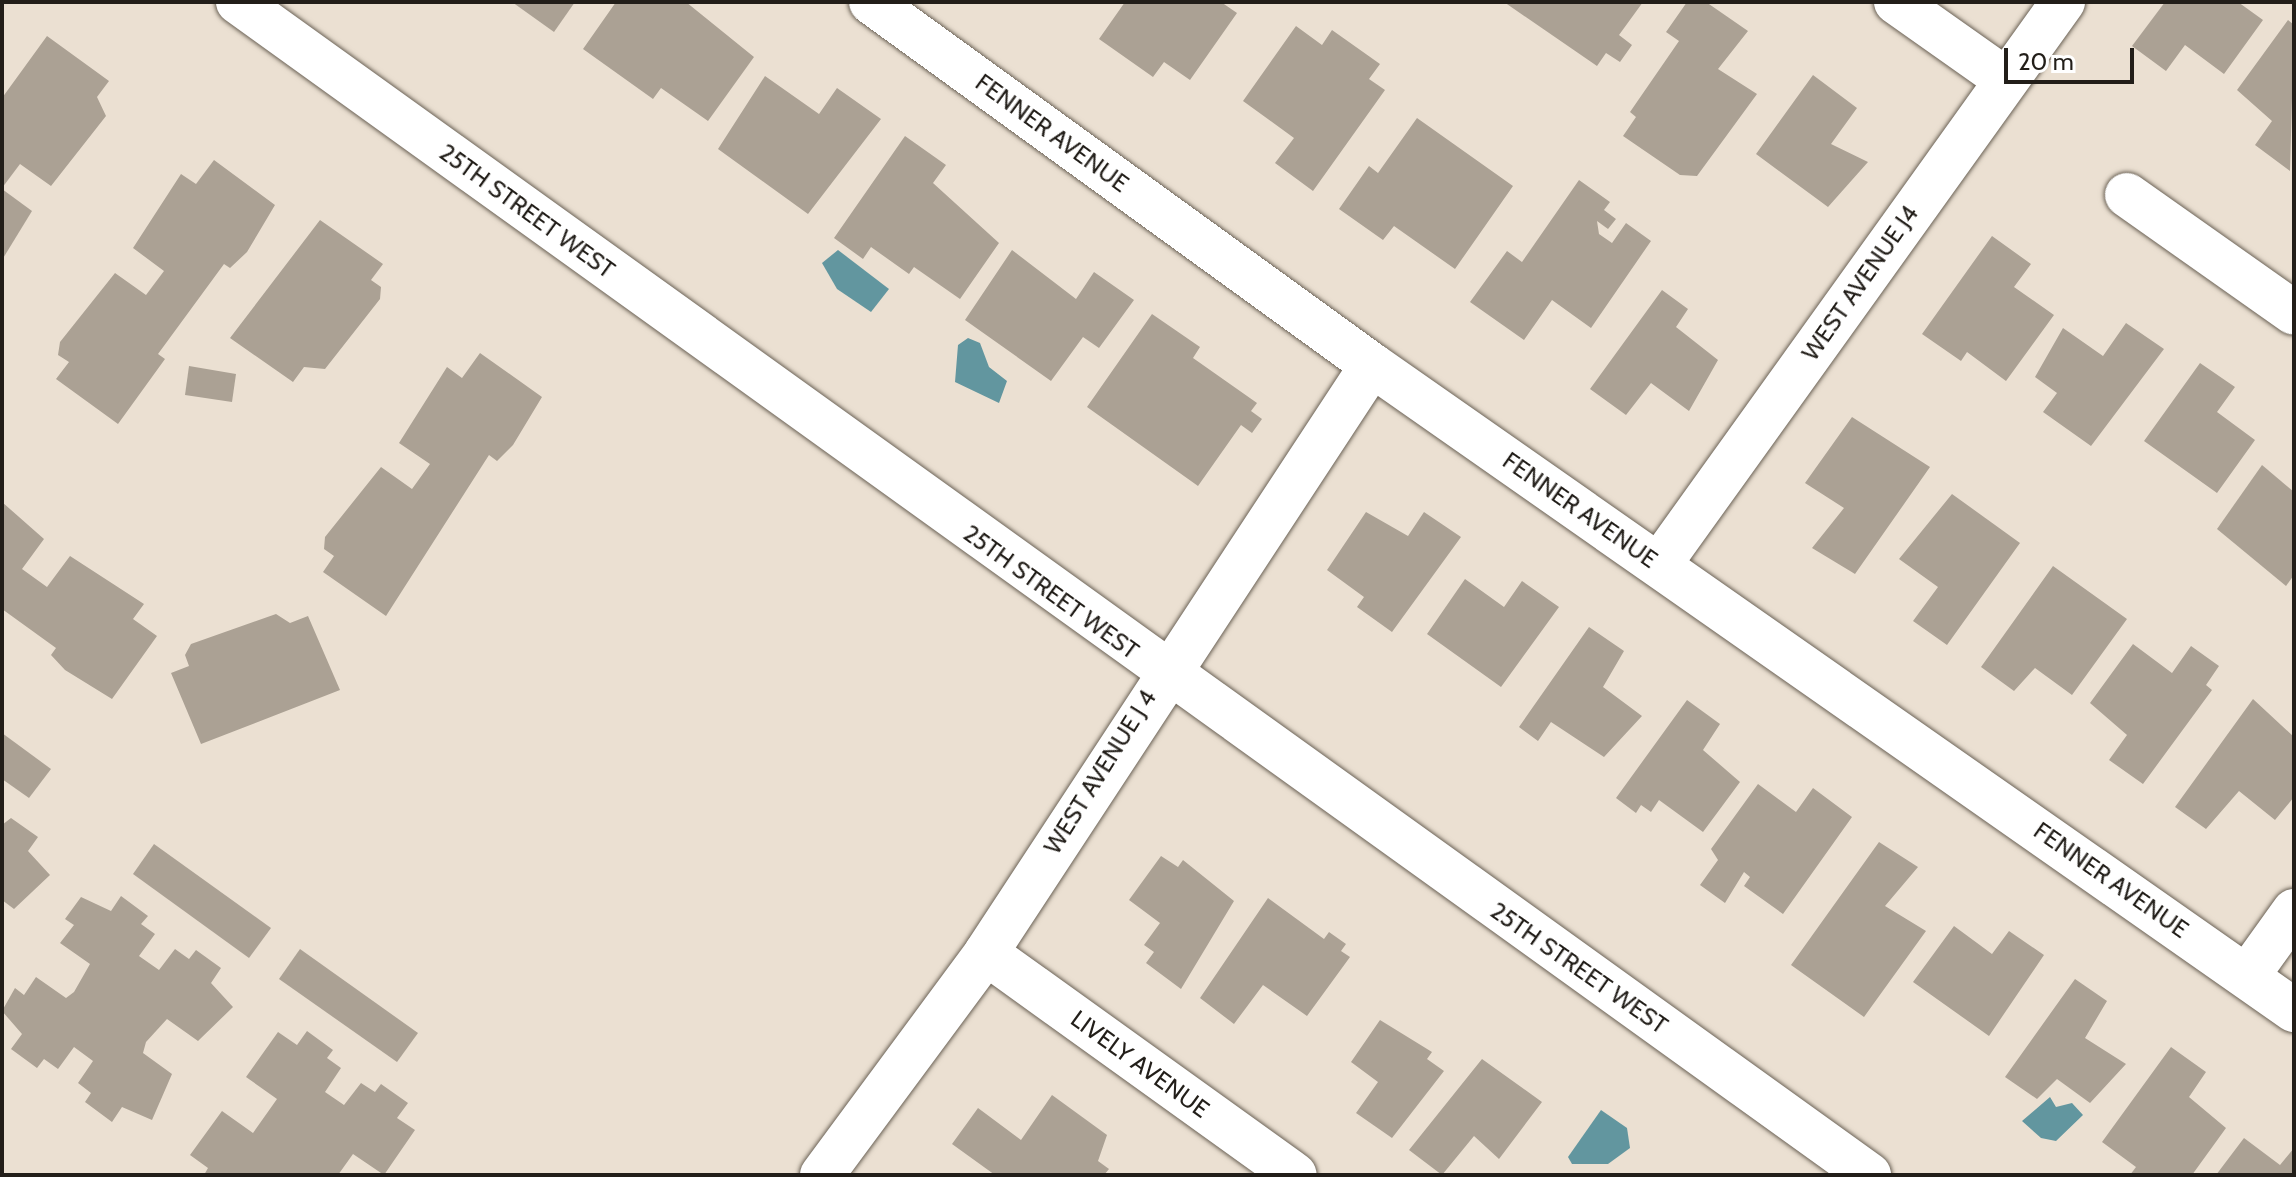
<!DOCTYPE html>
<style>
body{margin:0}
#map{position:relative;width:2296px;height:1177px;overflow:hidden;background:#ebe0d2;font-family:Cabin,sans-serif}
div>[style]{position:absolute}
.water>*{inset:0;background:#62969f}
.building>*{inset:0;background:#aba194}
.roads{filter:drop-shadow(0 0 2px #6b6256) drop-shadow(0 0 2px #6b6256)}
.street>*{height:44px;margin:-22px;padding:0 22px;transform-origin:22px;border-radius:22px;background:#fff}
.secondary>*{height:44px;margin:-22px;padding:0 22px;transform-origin:22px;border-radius:22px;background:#fff}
span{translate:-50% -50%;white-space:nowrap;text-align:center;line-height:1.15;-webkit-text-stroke:7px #fff;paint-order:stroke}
.street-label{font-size:24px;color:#221e19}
.frame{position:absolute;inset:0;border:4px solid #221e19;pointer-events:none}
.scale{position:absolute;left:2004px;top:48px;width:130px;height:36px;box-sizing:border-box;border:4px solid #221e19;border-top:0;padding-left:10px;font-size:24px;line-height:28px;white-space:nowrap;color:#221e19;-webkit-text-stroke:6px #fff;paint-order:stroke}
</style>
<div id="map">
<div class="water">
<div style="clip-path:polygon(838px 250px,889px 289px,871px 312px,837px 289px,822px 263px)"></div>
<div style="clip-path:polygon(968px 338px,980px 343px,989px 367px,1007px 381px,999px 403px,955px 382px,958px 345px)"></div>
<div style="clip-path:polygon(2050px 1097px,2056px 1107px,2072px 1103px,2083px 1115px,2056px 1141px,2041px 1138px,2022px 1121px)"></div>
<div style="clip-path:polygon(1601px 1110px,1627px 1128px,1630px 1148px,1608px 1164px,1572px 1164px,1568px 1157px)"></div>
</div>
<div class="building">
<div style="clip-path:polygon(512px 2px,575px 2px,554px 32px)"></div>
<div style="clip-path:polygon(616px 2px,686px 2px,754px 57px,708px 121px,661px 88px,653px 99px,583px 49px)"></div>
<div style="clip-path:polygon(1125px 2px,1221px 2px,1237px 13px,1190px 80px,1164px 62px,1153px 77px,1099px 39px)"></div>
<div style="clip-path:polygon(1504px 2px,1643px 2px,1619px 35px,1632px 45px,1620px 62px,1606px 53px,1597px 66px)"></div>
<div style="clip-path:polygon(1687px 2px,1706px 2px,1748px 31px,1718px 69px,1757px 94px,1697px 176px,1680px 175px,1623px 136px,1636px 117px,1630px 112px,1679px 41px,1666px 32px)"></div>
<div style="clip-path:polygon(2165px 2px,2238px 2px,2263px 20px,2224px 74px,2185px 45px,2166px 71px,2132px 46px)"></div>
<div style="clip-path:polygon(2288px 20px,2294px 25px,2290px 171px,2255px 145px,2272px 121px,2237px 90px)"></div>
<div style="clip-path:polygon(1296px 26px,1322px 45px,1332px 30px,1380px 64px,1369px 79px,1385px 90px,1313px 191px,1275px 163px,1294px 138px,1243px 101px)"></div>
<div style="clip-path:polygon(47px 36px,109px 81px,97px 97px,106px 116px,51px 186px,20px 164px,2px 188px,2px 98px)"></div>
<div style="clip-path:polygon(1813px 75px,1857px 108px,1831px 144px,1868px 162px,1828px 207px,1756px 154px)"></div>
<div style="clip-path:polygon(765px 76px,819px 114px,837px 88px,881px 119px,808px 214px,718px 149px)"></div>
<div style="clip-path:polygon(1417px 118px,1513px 186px,1455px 269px,1394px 226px,1383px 240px,1339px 209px,1369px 166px,1378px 173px)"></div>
<div style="clip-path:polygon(905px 136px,946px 165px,933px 183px,999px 243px,960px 299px,914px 267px,909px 274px,871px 247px,863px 259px,834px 238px)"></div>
<div style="clip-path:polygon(214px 160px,275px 205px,247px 252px,230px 268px,224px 264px,158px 354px,165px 359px,118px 424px,56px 379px,69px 362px,58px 355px,60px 342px,115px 273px,146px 295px,164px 271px,133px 248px,181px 174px,196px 184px)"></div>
<div style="clip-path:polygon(1579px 180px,1610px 202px,1604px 210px,1616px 219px,1608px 229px,1597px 221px,1599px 234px,1612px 243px,1626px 223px,1651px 241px,1591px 328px,1552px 300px,1524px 340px,1470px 302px,1507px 251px,1522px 262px)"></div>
<div style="clip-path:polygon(2px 189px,32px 211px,2px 260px)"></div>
<div style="clip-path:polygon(320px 220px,383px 264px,371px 280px,381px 287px,380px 299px,325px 369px,304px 367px,293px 382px,230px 338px)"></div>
<div style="clip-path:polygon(1992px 236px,2031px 264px,2014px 287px,2054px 315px,2006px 381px,1967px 352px,1961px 361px,1922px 334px)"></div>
<div style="clip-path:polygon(1012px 250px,1076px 299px,1094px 272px,1134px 300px,1099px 348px,1083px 337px,1051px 381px,965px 320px)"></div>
<div style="clip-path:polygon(1662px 290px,1688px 309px,1676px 327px,1718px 360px,1689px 411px,1651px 383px,1626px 415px,1590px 389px)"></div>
<div style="clip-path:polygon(1152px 314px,1200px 347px,1193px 358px,1257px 403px,1251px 411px,1262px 419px,1252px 433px,1241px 425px,1198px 486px,1087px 407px)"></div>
<div style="clip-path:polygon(2126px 323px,2164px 349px,2091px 446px,2043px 412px,2057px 393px,2035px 377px,2063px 328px,2103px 356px)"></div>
<div style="clip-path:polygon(480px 353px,542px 397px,513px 445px,497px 461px,489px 455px,386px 616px,323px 572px,334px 556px,324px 549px,325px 537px,381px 467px,412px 489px,430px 464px,399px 443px,447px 367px,462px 378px)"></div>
<div style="clip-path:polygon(2200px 363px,2235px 387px,2217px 412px,2255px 440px,2217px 493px,2144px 441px)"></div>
<div style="clip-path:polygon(189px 366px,236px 374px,232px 402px,185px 395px)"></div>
<div style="clip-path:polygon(1852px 417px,1930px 467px,1855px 574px,1812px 548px,1844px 508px,1805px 483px)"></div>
<div style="clip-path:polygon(2262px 465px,2294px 492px,2294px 575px,2286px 586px,2217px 529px)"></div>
<div style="clip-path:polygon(1952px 494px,2020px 543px,1947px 645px,1913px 621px,1938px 587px,1899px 559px)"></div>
<div style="clip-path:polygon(2px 502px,44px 539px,22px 569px,47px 587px,70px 556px,144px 604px,133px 619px,157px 636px,112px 699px,65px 670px,51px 655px,56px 648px,2px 609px)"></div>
<div style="clip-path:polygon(1366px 512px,1408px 536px,1424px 512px,1461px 537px,1392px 632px,1357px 607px,1364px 597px,1327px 570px)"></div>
<div style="clip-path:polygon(2053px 566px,2127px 619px,2072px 695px,2035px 668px,2014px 691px,1981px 667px)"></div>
<div style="clip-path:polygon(1465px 579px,1504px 607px,1522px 581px,1559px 607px,1501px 687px,1427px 634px)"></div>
<div style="clip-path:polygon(276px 614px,290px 623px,308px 616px,340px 690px,201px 744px,171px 673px,189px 666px,185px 655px,191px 644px)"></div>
<div style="clip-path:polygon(1589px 627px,1624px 651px,1603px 687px,1642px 716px,1604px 757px,1551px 722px,1538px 741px,1519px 727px)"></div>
<div style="clip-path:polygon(2133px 644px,2172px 673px,2191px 646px,2219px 666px,2206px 685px,2212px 690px,2143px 784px,2109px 760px,2127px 735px,2090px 703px)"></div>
<div style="clip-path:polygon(2253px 699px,2294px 737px,2294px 797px,2275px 820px,2239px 791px,2206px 829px,2175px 807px)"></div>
<div style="clip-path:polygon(1687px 700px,1720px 724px,1703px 750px,1740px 782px,1703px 832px,1659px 800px,1651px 812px,1641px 805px,1636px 813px,1616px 798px)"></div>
<div style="clip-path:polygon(2px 733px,51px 769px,29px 798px,2px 779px)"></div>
<div style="clip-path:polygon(1758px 784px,1796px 812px,1813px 788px,1852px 817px,1783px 914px,1744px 886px,1750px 877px,1744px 872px,1725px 903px,1700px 885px,1718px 860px,1711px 849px)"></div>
<div style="clip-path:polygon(11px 818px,38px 837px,28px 851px,50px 875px,14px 909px,2px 900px,2px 825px)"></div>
<div style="clip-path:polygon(1879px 842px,1918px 867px,1885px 906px,1926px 931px,1864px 1017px,1791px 965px)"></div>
<div style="clip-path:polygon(154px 844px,271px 928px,249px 958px,133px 874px)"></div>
<div style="clip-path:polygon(1161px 856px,1178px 867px,1183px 860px,1234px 901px,1181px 989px,1146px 963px,1154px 952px,1144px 945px,1160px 923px,1129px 900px)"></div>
<div style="clip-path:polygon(121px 896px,148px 916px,141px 924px,155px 934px,139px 956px,159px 970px,175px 949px,189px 959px,196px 950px,221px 968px,211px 983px,233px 1007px,198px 1041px,167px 1019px,146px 1042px,143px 1053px,172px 1074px,152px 1120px,122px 1107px,112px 1122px,85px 1102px,91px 1093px,78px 1083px,93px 1061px,74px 1047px,58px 1069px,44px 1059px,37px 1068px,11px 1049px,22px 1034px,2px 1011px,15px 988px,24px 995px,36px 977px,66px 998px,74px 992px,90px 964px,60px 943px,74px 925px,65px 919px,81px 897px,111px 911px)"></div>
<div style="clip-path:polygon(1268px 898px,1324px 939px,1329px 932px,1346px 944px,1341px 951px,1350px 957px,1307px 1016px,1263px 985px,1234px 1024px,1200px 998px)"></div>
<div style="clip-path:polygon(1954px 926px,1992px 954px,2009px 931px,2044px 955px,1989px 1036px,1913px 982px)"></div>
<div style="clip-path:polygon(300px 949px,418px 1033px,397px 1062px,279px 979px)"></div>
<div style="clip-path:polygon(2075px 979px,2107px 1001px,2085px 1038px,2126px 1064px,2090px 1103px,2057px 1079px,2037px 1099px,2005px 1077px)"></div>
<div style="clip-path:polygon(1380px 1020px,1432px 1052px,1427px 1059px,1444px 1071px,1392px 1138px,1356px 1113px,1378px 1082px,1351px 1062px)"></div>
<div style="clip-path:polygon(307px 1031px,333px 1050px,327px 1058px,341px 1068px,325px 1092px,344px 1105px,361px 1083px,375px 1092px,381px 1084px,408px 1103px,397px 1118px,415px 1130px,384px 1175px,353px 1154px,338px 1175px,204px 1175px,208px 1168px,190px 1155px,222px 1111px,253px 1133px,277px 1099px,246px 1077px,278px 1032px,297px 1045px)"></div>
<div style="clip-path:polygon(2171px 1047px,2206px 1072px,2189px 1097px,2226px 1128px,2192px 1175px,2130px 1175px,2136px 1167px,2102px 1142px)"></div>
<div style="clip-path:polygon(1482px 1059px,1542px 1102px,1499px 1159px,1474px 1136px,1442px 1175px,1409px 1150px)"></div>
<div style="clip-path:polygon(1052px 1095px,1107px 1135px,1098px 1161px,1109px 1169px,1104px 1175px,995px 1175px,952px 1144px,978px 1108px,1021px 1140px)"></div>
<div style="clip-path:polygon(2244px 1138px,2280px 1165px,2294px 1148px,2294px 1175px,2216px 1175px)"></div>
</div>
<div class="roads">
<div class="street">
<div style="left:871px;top:2px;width:619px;rotate:35.93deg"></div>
<div style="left:1372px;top:365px;width:1125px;rotate:34.98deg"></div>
<div style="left:1896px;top:2px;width:133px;rotate:35.2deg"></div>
<div style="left:2127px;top:195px;width:204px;rotate:35.2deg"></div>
<div style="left:1659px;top:565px;width:693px;rotate:-54.34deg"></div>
<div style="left:986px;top:953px;width:380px;rotate:35.7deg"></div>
<div style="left:2248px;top:975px;width:79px;rotate:-54.3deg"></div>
<div style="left:822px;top:1175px;width:276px;rotate:-53.5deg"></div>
<div style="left:986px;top:953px;width:703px;rotate:-56.72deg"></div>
</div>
<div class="secondary">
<div style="left:238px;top:2px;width:2009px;rotate:35.72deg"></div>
</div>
</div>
<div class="street-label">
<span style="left:1052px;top:133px;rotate:36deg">FENNER AVENUE</span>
<span style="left:527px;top:211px;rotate:36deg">25TH STREET WEST</span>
<span style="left:1860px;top:283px;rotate:-55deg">WEST AVENUE J4</span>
<span style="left:1580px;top:510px;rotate:35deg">FENNER AVENUE</span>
<span style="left:1051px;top:592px;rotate:36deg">25TH STREET WEST</span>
<span style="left:1100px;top:772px;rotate:-58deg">WEST AVENUE J 4</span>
<span style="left:2111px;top:880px;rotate:35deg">FENNER AVENUE</span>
<span style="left:1579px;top:968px;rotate:35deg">25TH STREET WEST</span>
<span style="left:1140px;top:1064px;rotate:36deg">LIVELY AVENUE</span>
</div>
<div class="frame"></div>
<div class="scale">20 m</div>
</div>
